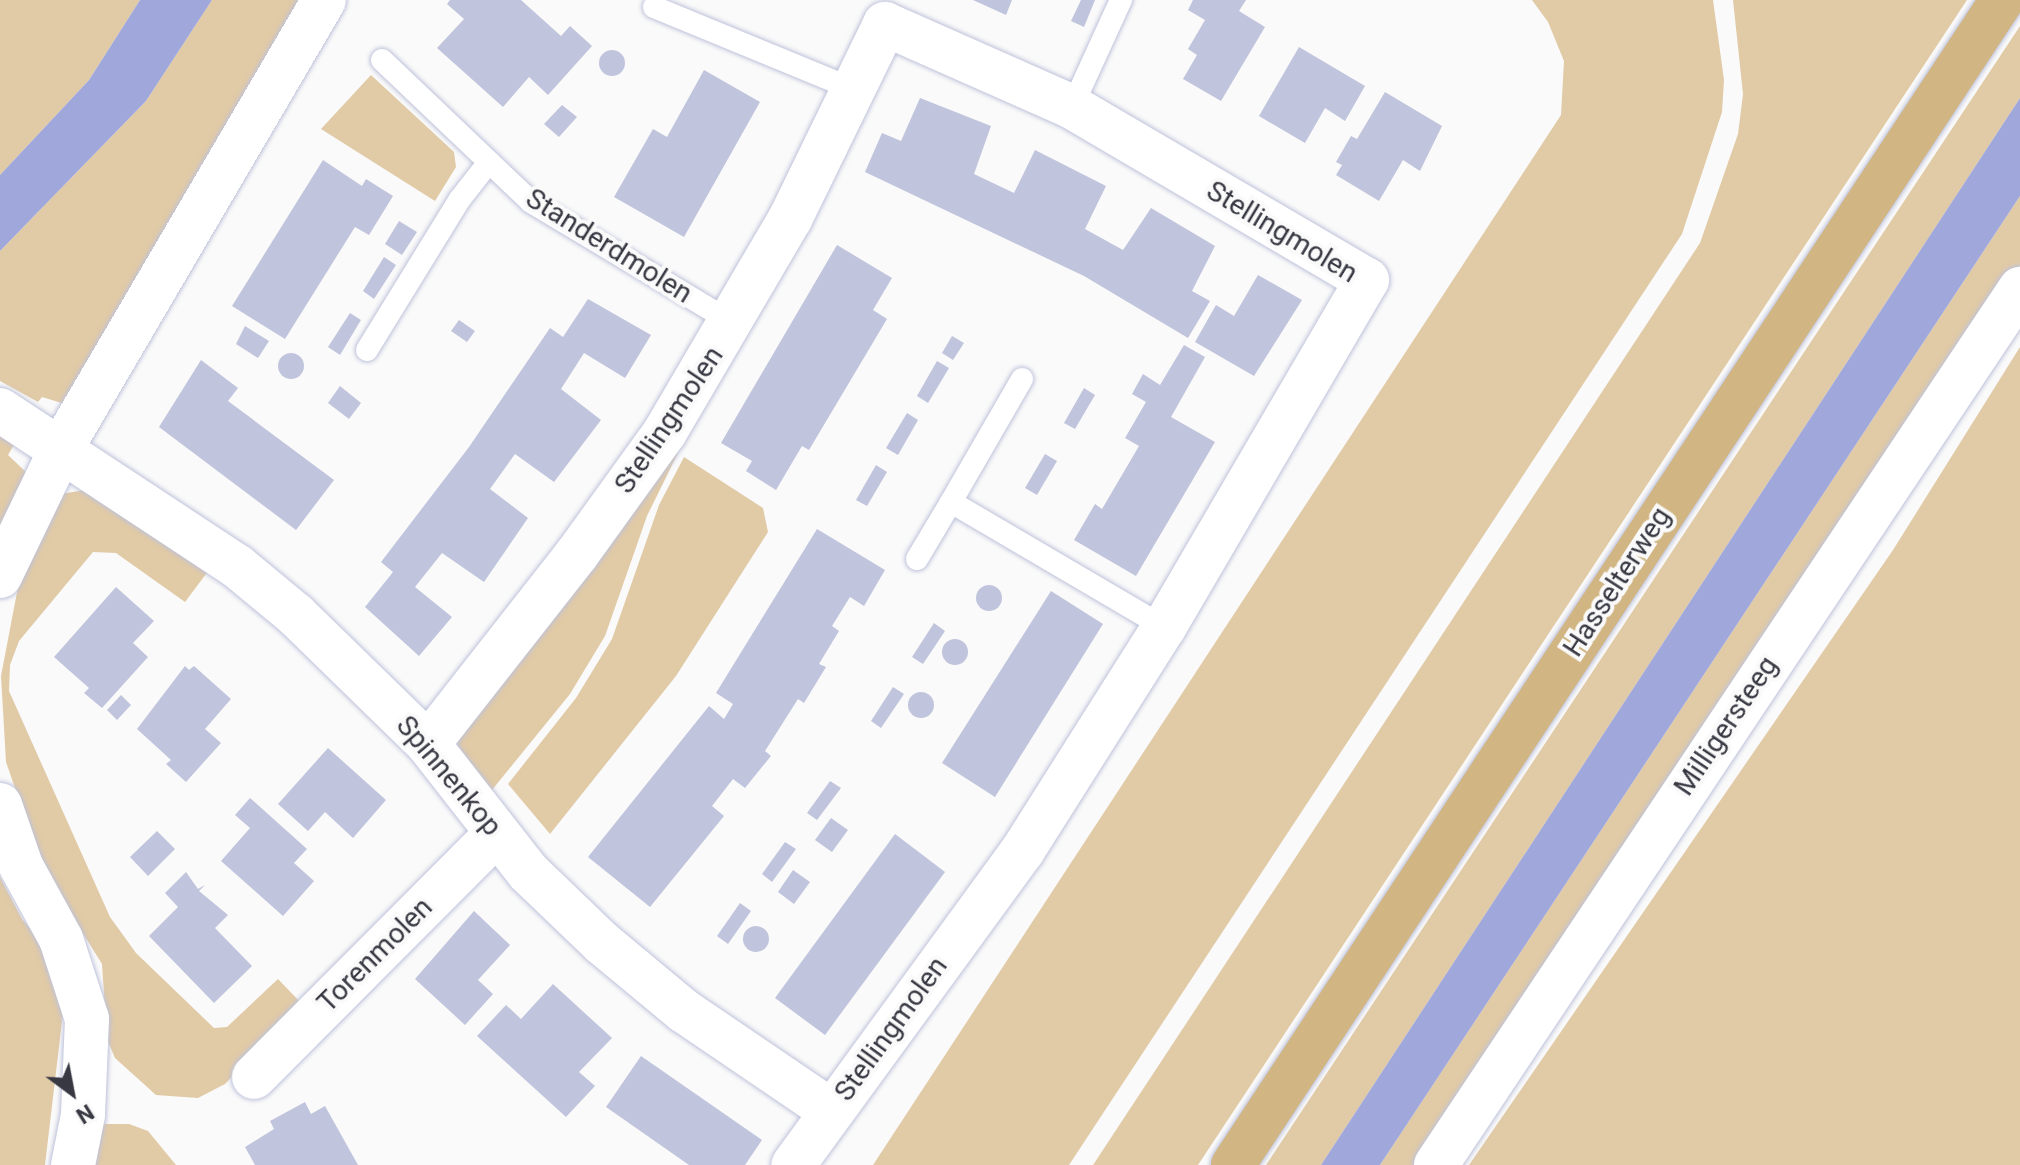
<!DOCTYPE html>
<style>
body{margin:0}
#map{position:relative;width:2020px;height:1165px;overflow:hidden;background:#fafafa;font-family:Roboto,sans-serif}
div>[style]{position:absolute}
.green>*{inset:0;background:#e1caa6}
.water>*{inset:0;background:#a0a7da}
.building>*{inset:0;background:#c0c4dc}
.round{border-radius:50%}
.roads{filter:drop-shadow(0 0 2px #bec2da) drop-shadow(0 0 2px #bec2da)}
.service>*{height:22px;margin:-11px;padding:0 11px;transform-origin:11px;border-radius:11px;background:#fff}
.minor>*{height:44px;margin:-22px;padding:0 22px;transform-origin:22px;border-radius:22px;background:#fff}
.primary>*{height:44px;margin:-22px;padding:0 22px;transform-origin:22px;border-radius:22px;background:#d1b683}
span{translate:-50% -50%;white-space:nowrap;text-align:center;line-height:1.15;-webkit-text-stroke:8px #fafafa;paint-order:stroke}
.street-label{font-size:28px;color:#373842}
.north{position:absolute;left:32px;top:1053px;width:80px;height:80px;-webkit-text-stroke:6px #fafafa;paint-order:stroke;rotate:148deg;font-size:22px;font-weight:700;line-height:32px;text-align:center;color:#373842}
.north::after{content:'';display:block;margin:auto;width:28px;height:36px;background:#373842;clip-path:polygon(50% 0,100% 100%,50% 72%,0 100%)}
</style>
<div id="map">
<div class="green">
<div style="clip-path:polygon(0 0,140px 0,89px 80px,0 175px)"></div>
<div style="clip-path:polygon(212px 0,300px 0,68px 405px,42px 397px,38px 402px,0 381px,0 251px,146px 101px)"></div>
<div style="clip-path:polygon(1532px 0,1713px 0,1724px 80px,1722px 112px,1682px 234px,1069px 1165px,873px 1165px,1561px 115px,1564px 61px,1548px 22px)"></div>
<div style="clip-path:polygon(1733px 0,1967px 0,1198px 1165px,1093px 1165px,1700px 243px,1738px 134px,1743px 94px)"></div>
<div style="clip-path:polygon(2020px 26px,2020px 98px,1321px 1165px,1266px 1165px)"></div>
<div style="clip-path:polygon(371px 75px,454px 152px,456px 167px,435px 201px,321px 129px)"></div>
<div style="clip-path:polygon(2020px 196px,2020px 265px,1420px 1165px,1380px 1165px)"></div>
<div style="clip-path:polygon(2020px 347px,2020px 1165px,1469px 1165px,1893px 550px)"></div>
<div style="clip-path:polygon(0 427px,15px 443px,8px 455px,28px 474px,0 527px)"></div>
<div style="clip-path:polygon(673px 450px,678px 453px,647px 516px,605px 636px,570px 694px,492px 790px,455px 742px)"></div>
<div style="clip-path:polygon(684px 457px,763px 508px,768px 532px,676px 676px,550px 834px,508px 784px,576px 698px,612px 639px,659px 505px)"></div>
<div style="clip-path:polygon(103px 487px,212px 566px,185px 602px,116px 553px,93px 552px,19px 641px,10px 665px,9px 691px,110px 917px,136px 953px,214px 1028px,227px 1027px,278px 979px,302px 1004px,225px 1084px,198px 1098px,156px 1095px,115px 1058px,107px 1039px,102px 964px,43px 869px,6px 762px,1px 676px,18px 587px,61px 494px)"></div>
<div style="clip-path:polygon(0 877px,22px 919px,43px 944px,63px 1013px,45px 1165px,0 1165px)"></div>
<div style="clip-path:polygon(105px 1124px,129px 1124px,148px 1131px,176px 1165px,86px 1165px,97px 1129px)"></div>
</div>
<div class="water">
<div style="clip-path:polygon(140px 0,212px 0,146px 101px,0 251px,0 175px,89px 80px)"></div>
<div style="clip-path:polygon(2020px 98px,2020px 196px,1380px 1165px,1321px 1165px)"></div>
</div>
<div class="building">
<div style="clip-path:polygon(450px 0,521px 0,561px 36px,570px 26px,592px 46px,548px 95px,529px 77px,503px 107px,437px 48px,464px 19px,447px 4px)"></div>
<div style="clip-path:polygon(973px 0,1012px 0,1006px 15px)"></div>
<div style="clip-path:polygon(1081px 0,1095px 0,1084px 27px,1071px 21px)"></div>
<div style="clip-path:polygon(1193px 0,1246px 0,1239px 11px,1265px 27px,1221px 101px,1183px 79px,1197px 55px,1188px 49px,1205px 20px,1188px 10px)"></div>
<div style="clip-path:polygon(1299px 47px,1365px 86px,1345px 121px,1325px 108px,1305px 143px,1259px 116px)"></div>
<div class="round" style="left:599px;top:50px;width:26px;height:26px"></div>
<div style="clip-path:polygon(704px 70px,760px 102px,684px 237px,614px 197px,653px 129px,667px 137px)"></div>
<div style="clip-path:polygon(1385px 92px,1442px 126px,1420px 171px,1403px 160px,1379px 201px,1336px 175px,1342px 165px,1336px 162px,1351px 136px,1357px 139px)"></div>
<div style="clip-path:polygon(920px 98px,991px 126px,974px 174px,1014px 193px,1035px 150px,1106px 186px,1085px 229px,1123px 250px,1151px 208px,1215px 246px,1192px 291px,1210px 301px,1188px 338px,1084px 276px,865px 172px,882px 133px,901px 141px)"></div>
<div style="clip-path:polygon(562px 105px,577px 117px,559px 137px,544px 124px)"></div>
<div style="clip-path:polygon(323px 160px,362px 186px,366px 179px,393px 196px,369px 235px,355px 227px,285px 339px,232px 306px)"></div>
<div style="clip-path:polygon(399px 221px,417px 232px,402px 255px,385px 244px)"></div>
<div style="clip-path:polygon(837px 245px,892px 278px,873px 310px,887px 319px,809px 450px,802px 446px,776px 490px,746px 471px,752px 461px,721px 443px)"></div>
<div style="clip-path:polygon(384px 257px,396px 265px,374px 299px,363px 291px)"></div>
<div style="clip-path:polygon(1258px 275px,1302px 300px,1254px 376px,1195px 342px,1216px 305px,1234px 316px)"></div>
<div style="clip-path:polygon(588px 299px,651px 335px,625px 378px,584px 353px,561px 389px,601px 420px,554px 482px,515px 454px,490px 489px,528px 518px,484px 582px,442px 553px,415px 587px,452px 617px,419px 656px,365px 607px,393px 572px,381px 562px,469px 447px,550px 328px,563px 337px)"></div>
<div style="clip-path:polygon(350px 313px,361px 320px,340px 355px,328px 347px)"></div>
<div style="clip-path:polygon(459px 320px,475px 331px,467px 342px,451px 331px)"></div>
<div style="clip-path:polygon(245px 326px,269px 341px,258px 358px,236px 344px)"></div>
<div style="clip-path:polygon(952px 336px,964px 343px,953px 360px,942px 353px)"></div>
<div style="clip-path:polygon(1184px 345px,1205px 357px,1171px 417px,1215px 442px,1136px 576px,1074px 540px,1095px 504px,1102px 509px,1139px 446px,1125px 438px,1146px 402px,1132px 394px,1143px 374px,1160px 385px)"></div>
<div class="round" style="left:278px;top:353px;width:26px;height:26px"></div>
<div style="clip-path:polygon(201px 360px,238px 388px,228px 401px,334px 480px,296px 530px,159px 427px)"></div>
<div style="clip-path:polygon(937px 361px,949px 368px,928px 403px,917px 396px)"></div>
<div style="clip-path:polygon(340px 386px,361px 403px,349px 419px,328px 403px)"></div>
<div style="clip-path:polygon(1084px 388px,1095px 395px,1075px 429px,1064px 423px)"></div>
<div style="clip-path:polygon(907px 413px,918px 420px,898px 455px,886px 448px)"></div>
<div style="clip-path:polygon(1045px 454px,1057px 461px,1037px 495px,1025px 488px)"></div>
<div style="clip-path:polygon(876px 465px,887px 472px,867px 506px,856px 500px)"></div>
<div style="clip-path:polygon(817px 529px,885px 570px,864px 606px,850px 597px,832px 626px,839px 631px,819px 664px,826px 667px,804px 703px,798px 699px,765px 751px,771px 756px,745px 788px,733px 779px,712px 806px,724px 816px,650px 907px,588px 857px,709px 706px,724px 719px,733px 704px,716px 693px)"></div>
<div class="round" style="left:976px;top:585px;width:26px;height:26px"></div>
<div style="clip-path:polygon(116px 587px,154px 621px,133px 643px,148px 657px,102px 708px,84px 693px,89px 688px,54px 657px)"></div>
<div style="clip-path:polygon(1051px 591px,1103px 624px,995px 797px,942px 763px)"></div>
<div style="clip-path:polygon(934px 623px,945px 631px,923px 664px,912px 657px)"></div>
<div class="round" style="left:942px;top:639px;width:26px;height:26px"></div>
<div style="clip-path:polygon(185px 666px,189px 670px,194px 666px,231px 699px,205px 729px,221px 743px,186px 782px,166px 764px,171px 760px,137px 729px)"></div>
<div style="clip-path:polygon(893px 687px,904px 694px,881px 728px,871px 721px)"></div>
<div class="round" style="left:908px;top:692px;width:26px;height:26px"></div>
<div style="clip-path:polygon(121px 695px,131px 705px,117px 720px,107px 710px)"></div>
<div style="clip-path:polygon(328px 748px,386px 800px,353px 838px,325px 812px,308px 831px,278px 804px)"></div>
<div style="clip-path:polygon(830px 781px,841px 788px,817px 820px,807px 813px)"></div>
<div style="clip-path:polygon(250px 798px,307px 849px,294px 863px,314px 881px,283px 916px,221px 861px,250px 828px,235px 815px)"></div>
<div style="clip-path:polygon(831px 818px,848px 830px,832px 852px,815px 840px)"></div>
<div style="clip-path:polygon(157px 831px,175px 849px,148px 876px,130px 857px)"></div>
<div style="clip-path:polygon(895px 834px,945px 872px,825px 1035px,775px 998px)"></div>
<div style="clip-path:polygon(785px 842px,796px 849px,772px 882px,762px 874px)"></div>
<div style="clip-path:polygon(793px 870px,810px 882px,794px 904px,778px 892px)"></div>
<div style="clip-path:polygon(186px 872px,198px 889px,205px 885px,199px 891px,228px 915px,215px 928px,252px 966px,214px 1003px,149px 936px,178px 907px,165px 893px)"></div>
<div style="clip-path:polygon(740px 903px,751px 911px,728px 944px,717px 936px)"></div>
<div style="clip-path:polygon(474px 911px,510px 945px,478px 980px,493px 994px,465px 1025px,415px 979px)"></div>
<div class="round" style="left:743px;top:926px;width:26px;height:26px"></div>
<div style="clip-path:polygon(553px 984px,612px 1038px,579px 1072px,595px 1086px,566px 1117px,477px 1036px,506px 1005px,521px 1019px)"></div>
<div style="clip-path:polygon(641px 1056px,762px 1140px,745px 1165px,689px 1165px,606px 1107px)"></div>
<div style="clip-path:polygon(305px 1102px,311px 1114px,325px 1106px,358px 1165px,255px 1165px,245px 1147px,274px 1129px,270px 1121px)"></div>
</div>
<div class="roads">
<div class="service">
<div style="left:654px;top:7px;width:217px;rotate:22.4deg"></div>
<div style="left:382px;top:60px;width:206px;rotate:43.6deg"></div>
<div style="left:531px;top:202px;width:235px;rotate:30.9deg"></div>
<div style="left:1072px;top:107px;width:118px;rotate:-65.4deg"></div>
<div style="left:367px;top:350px;width:177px;rotate:-58.4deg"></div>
<div style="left:460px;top:199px;width:47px;rotate:-51.9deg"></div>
<div style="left:1022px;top:379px;width:142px;rotate:120deg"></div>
<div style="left:951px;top:502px;width:247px;rotate:30.4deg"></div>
<div style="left:917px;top:559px;width:66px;rotate:-59.2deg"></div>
</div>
<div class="minor">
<div style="left:0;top:410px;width:285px;rotate:33.4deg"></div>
<div style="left:238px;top:567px;width:75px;rotate:39.6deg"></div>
<div style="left:296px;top:615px;width:185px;rotate:44.3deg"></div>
<div style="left:428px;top:744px;width:162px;rotate:52deg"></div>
<div style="left:528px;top:872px;width:103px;rotate:43.8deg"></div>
<div style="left:602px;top:943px;width:107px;rotate:39.7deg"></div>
<div style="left:684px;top:1011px;width:178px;rotate:34.2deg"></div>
<div style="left:0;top:576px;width:143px;rotate:-64.3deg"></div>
<div style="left:62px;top:447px;width:518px;rotate:-59.62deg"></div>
<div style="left:428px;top:744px;width:241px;rotate:-51.9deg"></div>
<div style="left:577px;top:554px;width:150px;rotate:-54.2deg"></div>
<div style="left:665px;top:432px;width:247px;rotate:-59.6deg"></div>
<div style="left:790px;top:219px;width:217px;rotate:-64deg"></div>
<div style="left:885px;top:24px;width:205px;rotate:23.9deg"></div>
<div style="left:1072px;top:107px;width:342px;rotate:30.4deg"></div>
<div style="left:1367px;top:280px;width:402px;rotate:120.3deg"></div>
<div style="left:1164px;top:627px;width:264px;rotate:122.3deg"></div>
<div style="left:1023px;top:850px;width:390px;rotate:126.1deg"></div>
<div style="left:0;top:805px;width:65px;rotate:71deg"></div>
<div style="left:21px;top:866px;width:83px;rotate:61.3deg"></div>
<div style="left:61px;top:939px;width:84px;rotate:72deg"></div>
<div style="left:87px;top:1019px;width:96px;rotate:92.4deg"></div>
<div style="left:83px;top:1115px;width:51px;rotate:101.3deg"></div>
<div style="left:254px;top:1077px;width:344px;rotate:-45.1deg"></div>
<div style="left:1436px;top:1165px;width:1053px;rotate:-56.31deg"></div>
</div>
<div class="primary">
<div style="left:1233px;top:1165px;width:1396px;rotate:-56.57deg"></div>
</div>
</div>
<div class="street-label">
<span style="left:1282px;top:232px;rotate:31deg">Stellingmolen</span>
<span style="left:609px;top:246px;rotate:32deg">Standerdmolen</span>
<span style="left:669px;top:420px;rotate:-56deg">Stellingmolen</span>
<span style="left:1617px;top:582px;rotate:-57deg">Hasselterweg</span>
<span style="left:1726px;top:726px;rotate:-56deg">Milligersteeg</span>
<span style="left:449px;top:776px;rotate:50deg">Spinnenkop</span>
<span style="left:375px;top:955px;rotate:-45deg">Torenmolen</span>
<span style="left:891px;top:1029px;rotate:-54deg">Stellingmolen</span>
</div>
<div class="north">N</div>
</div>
